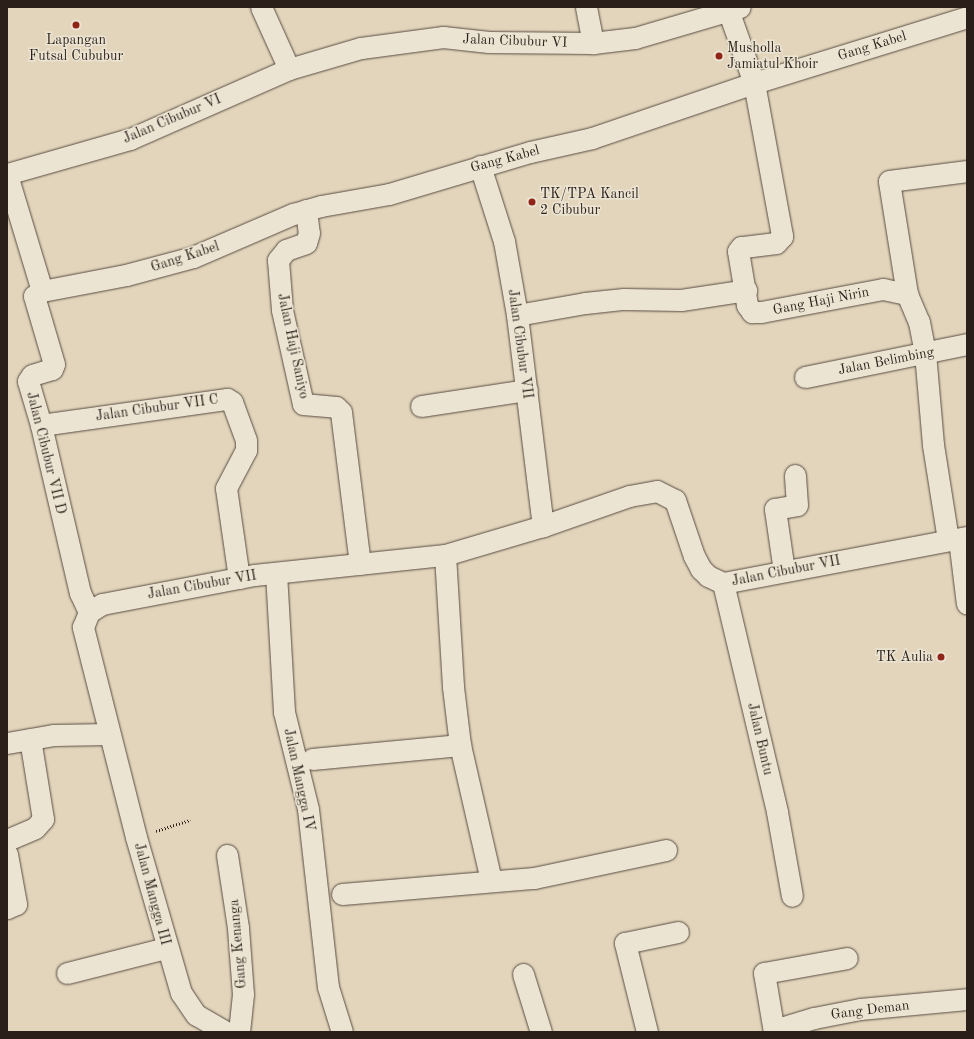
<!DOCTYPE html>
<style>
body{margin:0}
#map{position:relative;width:974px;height:1039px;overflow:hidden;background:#e2d5bb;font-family:"Old Standard TT",serif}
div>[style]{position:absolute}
.path>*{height:2.5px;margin-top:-1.25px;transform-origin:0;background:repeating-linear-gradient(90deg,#2b1f19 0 1px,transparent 0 3px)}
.roads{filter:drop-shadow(0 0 1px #594c42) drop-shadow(0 0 1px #594c42)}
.street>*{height:21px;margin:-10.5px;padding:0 10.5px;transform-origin:10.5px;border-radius:10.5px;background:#ece4d3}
.dots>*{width:11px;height:11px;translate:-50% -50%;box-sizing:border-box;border:2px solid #ece4d3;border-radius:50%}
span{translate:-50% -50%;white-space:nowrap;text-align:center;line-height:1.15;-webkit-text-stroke:3px #ece4d3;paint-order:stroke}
.poi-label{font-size:14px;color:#2b1f19}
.left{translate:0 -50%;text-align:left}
.right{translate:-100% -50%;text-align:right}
.street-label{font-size:14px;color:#2b1f19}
.frame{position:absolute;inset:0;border:8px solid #2b1f19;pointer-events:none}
</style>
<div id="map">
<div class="path">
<div style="left:156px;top:831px;width:36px;rotate:-18deg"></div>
</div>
<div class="roads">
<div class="street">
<div style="left:261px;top:7px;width:68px;rotate:65.7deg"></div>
<div style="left:586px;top:7px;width:37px;rotate:79deg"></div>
<div style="left:728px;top:10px;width:77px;rotate:70.4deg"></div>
<div style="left:754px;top:83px;width:156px;rotate:79.6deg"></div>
<div style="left:782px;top:236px;width:9px;rotate:131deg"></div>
<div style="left:776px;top:243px;width:35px;rotate:173deg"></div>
<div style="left:741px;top:247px;width:5px;rotate:127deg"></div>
<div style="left:738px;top:251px;width:55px;rotate:80.5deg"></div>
<div style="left:747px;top:305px;width:9px;rotate:54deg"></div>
<div style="left:752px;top:312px;width:9px"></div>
<div style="left:761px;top:312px;width:124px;rotate:-10.7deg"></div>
<div style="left:883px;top:289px;width:25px;rotate:12deg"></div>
<div style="left:907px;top:294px;width:30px;rotate:67deg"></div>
<div style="left:919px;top:322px;width:32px;rotate:79deg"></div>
<div style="left:925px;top:353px;width:92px;rotate:85deg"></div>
<div style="left:933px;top:445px;width:96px;rotate:81deg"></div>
<div style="left:480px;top:166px;width:79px;rotate:72.3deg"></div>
<div style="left:504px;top:241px;width:75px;rotate:80deg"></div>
<div style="left:517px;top:315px;width:213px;rotate:83deg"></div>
<div style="left:7px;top:174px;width:128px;rotate:-15.9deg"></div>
<div style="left:130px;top:139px;width:174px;rotate:-23.8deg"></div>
<div style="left:289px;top:69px;width:75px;rotate:-16.3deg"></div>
<div style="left:361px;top:48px;width:83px;rotate:-7.6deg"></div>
<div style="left:443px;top:37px;width:46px;rotate:6.2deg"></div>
<div style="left:489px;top:42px;width:104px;rotate:0.6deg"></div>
<div style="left:593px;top:43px;width:42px;rotate:-6.8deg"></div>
<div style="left:635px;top:38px;width:109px;rotate:-16.4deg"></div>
<div style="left:7px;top:175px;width:121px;rotate:73.2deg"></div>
<div style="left:306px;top:210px;width:23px;rotate:83deg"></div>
<div style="left:309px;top:233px;width:10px;rotate:107deg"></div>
<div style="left:306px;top:243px;width:21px;rotate:161deg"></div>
<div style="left:286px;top:250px;width:13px;rotate:129deg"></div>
<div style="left:278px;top:260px;width:50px;rotate:85.4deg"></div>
<div style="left:282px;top:310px;width:96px;rotate:77.4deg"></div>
<div style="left:303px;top:404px;width:33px;rotate:5deg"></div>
<div style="left:336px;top:407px;width:7px;rotate:45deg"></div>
<div style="left:341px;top:412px;width:153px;rotate:82.9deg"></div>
<div style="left:907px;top:294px;width:114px;rotate:-99.1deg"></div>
<div style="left:889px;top:181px;width:79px;rotate:-7.3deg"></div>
<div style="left:517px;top:315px;width:69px;rotate:-10deg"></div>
<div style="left:585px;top:303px;width:39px;rotate:-6deg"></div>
<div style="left:624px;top:299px;width:57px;rotate:1deg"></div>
<div style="left:681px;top:300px;width:66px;rotate:-8.7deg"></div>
<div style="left:805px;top:377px;width:165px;rotate:-11.5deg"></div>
<div style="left:421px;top:406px;width:107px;rotate:-8.6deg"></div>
<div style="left:41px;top:425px;width:188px;rotate:-8deg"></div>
<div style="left:227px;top:399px;width:6px;rotate:31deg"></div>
<div style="left:232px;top:402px;width:40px;rotate:69.8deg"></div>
<div style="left:246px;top:440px;width:10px;rotate:90deg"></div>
<div style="left:246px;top:450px;width:43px;rotate:117.8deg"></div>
<div style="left:226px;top:488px;width:91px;rotate:81.8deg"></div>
<div style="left:959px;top:539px;width:65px;rotate:83deg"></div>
<div style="left:445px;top:555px;width:132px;rotate:86.5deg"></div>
<div style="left:453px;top:687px;width:58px;rotate:83.1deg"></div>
<div style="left:460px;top:745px;width:139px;rotate:77.1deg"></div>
<div style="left:784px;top:571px;width:63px;rotate:-98.3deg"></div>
<div style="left:775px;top:509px;width:22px;rotate:-10deg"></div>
<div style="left:797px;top:505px;width:30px;rotate:-94deg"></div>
<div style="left:276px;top:573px;width:139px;rotate:86.7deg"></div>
<div style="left:284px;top:712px;width:100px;rotate:76.1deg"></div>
<div style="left:308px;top:809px;width:179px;rotate:83.6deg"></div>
<div style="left:328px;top:987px;width:47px;rotate:72.7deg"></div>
<div style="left:723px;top:583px;width:235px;rotate:76.7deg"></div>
<div style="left:777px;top:812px;width:85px;rotate:79.9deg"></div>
<div style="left:89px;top:612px;width:21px;rotate:-115deg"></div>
<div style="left:80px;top:593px;width:172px;rotate:-103.1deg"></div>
<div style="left:41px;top:425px;width:46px;rotate:-106.5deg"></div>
<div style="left:28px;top:381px;width:7px;rotate:-56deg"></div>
<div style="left:32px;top:375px;width:21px;rotate:-17deg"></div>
<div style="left:52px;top:369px;width:5px;rotate:-68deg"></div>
<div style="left:54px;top:364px;width:71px;rotate:-106.4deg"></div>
<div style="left:34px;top:296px;width:9px;rotate:-32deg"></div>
<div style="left:42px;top:291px;width:86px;rotate:-10.8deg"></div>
<div style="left:126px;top:275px;width:69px;rotate:-15deg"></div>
<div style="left:193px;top:257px;width:109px;rotate:-23.3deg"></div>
<div style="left:293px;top:214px;width:29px;rotate:-16deg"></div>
<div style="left:321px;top:206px;width:69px;rotate:-10deg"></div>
<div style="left:389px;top:194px;width:147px;rotate:-16.6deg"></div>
<div style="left:530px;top:152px;width:64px;rotate:-12.7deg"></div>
<div style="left:592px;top:138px;width:171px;rotate:-18.8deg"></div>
<div style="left:754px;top:83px;width:223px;rotate:-17.2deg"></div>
<div style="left:7px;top:743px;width:48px;rotate:-9.7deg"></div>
<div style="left:54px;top:735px;width:55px;rotate:-1deg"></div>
<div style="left:312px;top:759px;width:149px;rotate:-5.4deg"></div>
<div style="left:7px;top:840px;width:30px;rotate:-23deg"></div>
<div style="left:35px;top:828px;width:12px;rotate:-48deg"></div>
<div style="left:43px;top:819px;width:81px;rotate:-99.2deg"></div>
<div style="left:7px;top:854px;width:51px;rotate:79.8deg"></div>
<div style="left:16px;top:904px;width:10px;rotate:156deg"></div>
<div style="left:227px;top:855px;width:74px;rotate:81.4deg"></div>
<div style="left:238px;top:928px;width:66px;rotate:85.7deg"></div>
<div style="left:243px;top:994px;width:38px;rotate:96deg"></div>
<div style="left:342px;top:894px;width:193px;rotate:-4.8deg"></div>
<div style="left:534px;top:878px;width:135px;rotate:-12deg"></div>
<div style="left:67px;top:973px;width:102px;rotate:-14.2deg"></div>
<div style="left:523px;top:974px;width:61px;rotate:72.8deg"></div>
<div style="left:774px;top:1030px;width:42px;rotate:-16.7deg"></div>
<div style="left:814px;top:1018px;width:47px;rotate:-11.1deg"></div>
<div style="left:860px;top:1009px;width:107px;rotate:-5.3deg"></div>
<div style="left:226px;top:1032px;width:34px;rotate:-150deg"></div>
<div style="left:196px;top:1015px;width:27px;rotate:-124deg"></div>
<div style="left:181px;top:993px;width:162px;rotate:-106.1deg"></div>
<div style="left:136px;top:837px;width:217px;rotate:-104.2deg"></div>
<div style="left:83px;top:627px;width:16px;rotate:-68deg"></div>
<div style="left:89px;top:612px;width:15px;rotate:-32deg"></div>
<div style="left:102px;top:604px;width:155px;rotate:-10.8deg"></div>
<div style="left:254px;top:575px;width:192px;rotate:-6deg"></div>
<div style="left:445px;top:555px;width:102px;rotate:-16.5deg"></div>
<div style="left:543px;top:526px;width:91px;rotate:-19.2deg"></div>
<div style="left:629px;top:496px;width:28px;rotate:-10deg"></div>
<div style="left:657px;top:491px;width:20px;rotate:27deg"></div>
<div style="left:675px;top:500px;width:59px;rotate:71.3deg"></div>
<div style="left:694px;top:556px;width:15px;rotate:62deg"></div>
<div style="left:701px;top:569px;width:10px;rotate:45deg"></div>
<div style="left:708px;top:576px;width:17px;rotate:25deg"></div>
<div style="left:723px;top:583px;width:248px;rotate:-10.7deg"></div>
<div style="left:647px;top:1032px;width:92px;rotate:-103.9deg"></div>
<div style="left:625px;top:943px;width:54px;rotate:-11.7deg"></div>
<div style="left:774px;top:1032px;width:60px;rotate:-99.6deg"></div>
<div style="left:764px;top:973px;width:84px;rotate:-10.2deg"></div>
</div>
</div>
<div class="dots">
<div style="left:76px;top:25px;background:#8f2418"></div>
<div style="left:719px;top:56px;background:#8f2418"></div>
<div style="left:532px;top:202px;background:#8f2418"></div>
<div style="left:941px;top:657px;background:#8f2418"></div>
</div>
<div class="poi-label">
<span style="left:76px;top:48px">Lapangan<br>Futsal Cububur</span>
<span class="left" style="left:727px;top:56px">Musholla<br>Jamiatul Khoir</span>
<span class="left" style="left:540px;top:202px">TK/TPA Kancil<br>2 Cibubur</span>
<span class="right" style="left:933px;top:657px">TK Aulia</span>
</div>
<div class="street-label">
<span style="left:515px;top:41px;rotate:2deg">Jalan Cibubur VI</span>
<span style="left:872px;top:46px;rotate:-17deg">Gang Kabel</span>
<span style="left:172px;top:119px;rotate:-23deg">Jalan Cibubur VI</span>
<span style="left:505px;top:159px;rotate:-15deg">Gang Kabel</span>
<span style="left:185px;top:257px;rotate:-18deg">Gang Kabel</span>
<span style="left:821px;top:301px;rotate:-11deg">Gang Haji Nirin</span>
<span style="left:520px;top:344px;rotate:82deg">Jalan Cibubur VII</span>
<span style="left:293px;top:346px;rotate:78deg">Jalan Haji Saniyo</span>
<span style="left:886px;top:361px;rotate:-11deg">Jalan Belimbing</span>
<span style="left:157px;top:408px;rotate:-8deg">Jalan Cibubur VII C</span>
<span style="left:46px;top:453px;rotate:76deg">Jalan Cibubur VII D</span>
<span style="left:786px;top:571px;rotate:-11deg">Jalan Cibubur VII</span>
<span style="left:202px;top:585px;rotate:-10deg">Jalan Cibubur VII</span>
<span style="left:760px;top:739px;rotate:77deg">Jalan Buntu</span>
<span style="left:299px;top:780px;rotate:78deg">Jalan Mangga IV</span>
<span style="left:152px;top:894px;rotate:75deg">Jalan Mangga III</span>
<span style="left:238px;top:944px;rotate:-95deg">Gang Kenanga</span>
<span style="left:870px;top:1010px;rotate:-7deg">Gang Deman</span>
</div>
<div class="frame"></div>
</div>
